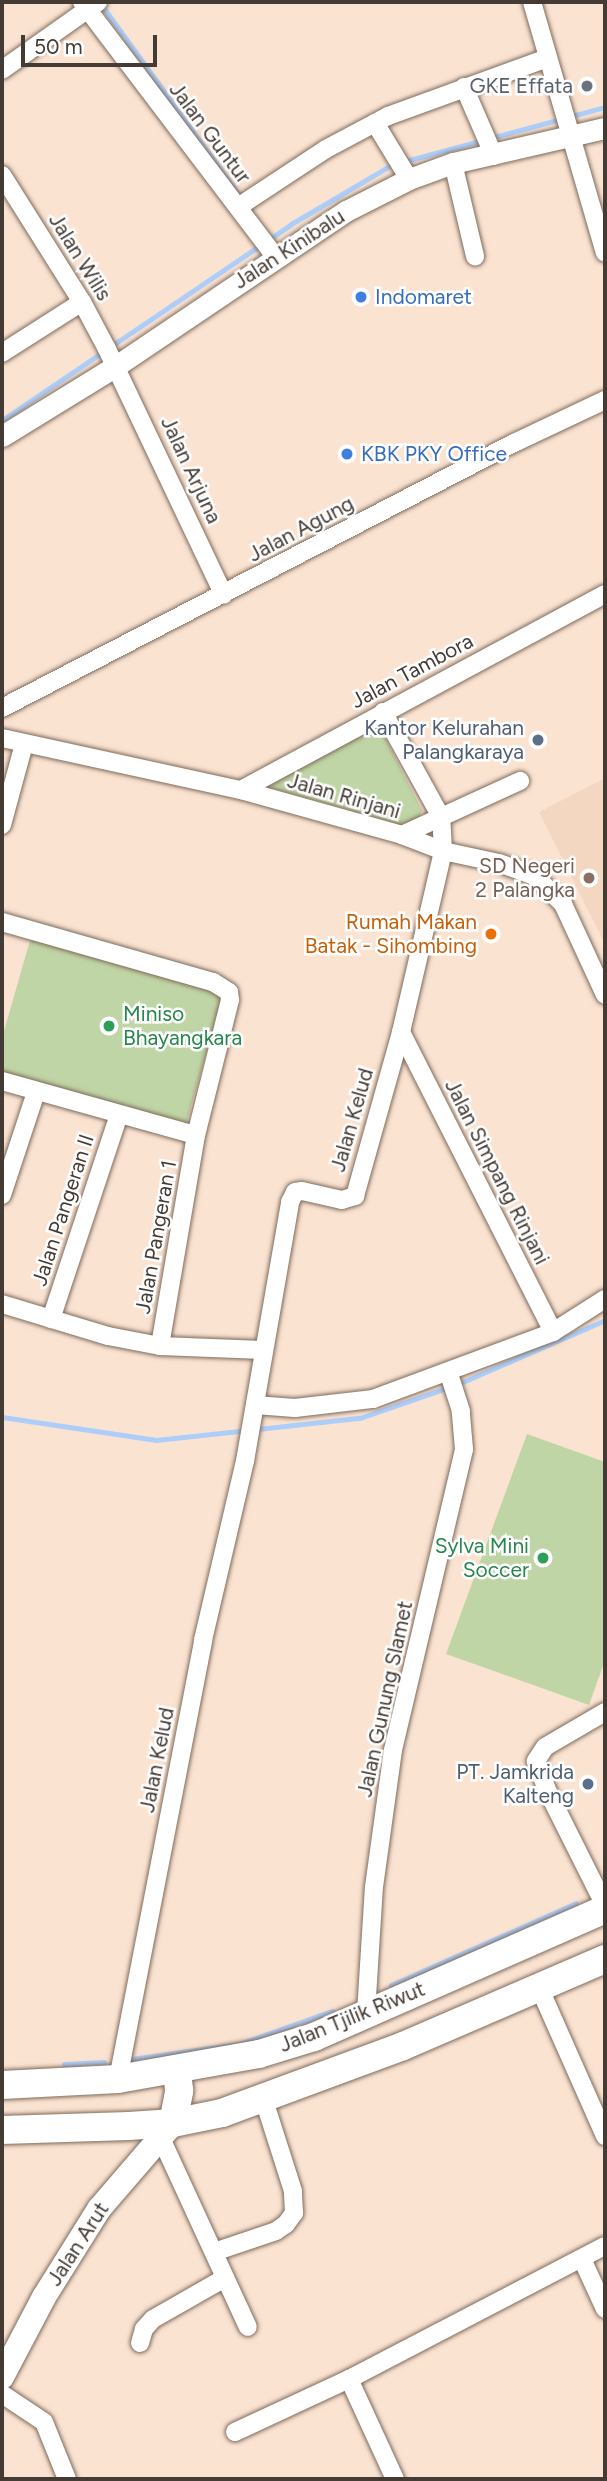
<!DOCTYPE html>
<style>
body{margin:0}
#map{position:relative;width:607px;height:2481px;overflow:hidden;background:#fbe3d2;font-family:Figtree,sans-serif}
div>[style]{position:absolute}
.built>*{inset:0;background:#f4d7c1}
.green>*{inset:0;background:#c0d5a5}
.stream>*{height:5px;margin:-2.5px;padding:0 2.5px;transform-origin:2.5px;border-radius:2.5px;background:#aecefa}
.roads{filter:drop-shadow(0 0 2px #7f6b5b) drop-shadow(0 0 2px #7f6b5b)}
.minor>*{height:18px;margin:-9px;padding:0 9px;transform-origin:9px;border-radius:9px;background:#fff}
.tertiary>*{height:21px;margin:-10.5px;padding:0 10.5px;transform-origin:10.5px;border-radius:10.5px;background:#fff}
.secondary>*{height:24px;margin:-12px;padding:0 12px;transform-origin:12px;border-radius:12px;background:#fff}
.trunk>*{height:28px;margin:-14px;padding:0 14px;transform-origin:14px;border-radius:14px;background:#fff}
.dots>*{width:19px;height:19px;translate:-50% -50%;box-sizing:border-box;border:4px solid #fff;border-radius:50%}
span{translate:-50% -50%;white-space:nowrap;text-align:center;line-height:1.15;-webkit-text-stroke:5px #fff;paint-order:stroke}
.worship-label{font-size:21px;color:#5b616d}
.right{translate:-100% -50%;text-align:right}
.street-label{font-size:21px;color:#443b34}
.shop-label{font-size:21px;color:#366cbe}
.left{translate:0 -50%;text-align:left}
.service-label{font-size:21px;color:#4e5e75}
.education-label{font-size:21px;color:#785e54}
.food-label{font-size:21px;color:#c56008}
.leisure-label{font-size:21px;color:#27864d}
.frame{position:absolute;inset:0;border:4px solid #443b34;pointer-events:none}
.scale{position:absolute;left:21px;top:35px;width:136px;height:32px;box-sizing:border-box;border:4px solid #443b34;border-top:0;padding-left:9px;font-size:21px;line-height:24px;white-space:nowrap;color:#443b34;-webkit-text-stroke:5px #fff;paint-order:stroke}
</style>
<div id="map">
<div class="built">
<div style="clip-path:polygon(605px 778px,605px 944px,539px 812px)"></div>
</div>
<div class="green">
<div style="clip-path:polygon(370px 727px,385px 738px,422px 810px,419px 818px,405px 826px,271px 788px,273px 779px)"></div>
<div style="clip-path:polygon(31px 937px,224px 991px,186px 1124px,2px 1073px,2px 1038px)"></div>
<div style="clip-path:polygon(527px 1434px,605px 1462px,605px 1660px,589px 1705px,446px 1654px)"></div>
</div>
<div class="stream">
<div style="left:100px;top:3px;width:232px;rotate:54.1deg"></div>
<div style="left:2px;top:420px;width:349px;rotate:-34.1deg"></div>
<div style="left:291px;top:224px;width:116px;rotate:-30.5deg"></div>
<div style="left:391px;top:165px;width:222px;rotate:-15.2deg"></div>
<div style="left:2px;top:1417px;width:156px;rotate:8.5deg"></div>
<div style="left:156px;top:1440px;width:205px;rotate:-6.2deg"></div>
<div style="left:360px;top:1418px;width:104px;rotate:-19.1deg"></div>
<div style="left:458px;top:1384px;width:160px;rotate:-23.5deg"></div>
<div style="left:391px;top:1985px;width:202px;rotate:-23.9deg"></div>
<div style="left:131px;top:2059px;width:109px;rotate:-7.9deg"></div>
<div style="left:239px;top:2044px;width:99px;rotate:-19.5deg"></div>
<div style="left:64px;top:2064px;width:40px;rotate:-2.9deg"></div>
</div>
<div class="roads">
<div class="minor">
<div style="left:82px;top:2px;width:321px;rotate:52.8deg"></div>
<div style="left:532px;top:2px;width:261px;rotate:73.8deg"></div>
<div style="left:2px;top:70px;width:118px;rotate:-35.3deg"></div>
<div style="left:464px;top:87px;width:75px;rotate:66.5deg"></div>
<div style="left:375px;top:123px;width:66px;rotate:58.7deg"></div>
<div style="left:453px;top:163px;width:96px;rotate:76.7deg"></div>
<div style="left:2px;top:175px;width:150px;rotate:57.8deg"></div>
<div style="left:82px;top:302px;width:53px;rotate:62deg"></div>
<div style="left:107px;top:349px;width:272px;rotate:64.6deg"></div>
<div style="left:238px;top:207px;width:105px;rotate:-33.4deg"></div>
<div style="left:326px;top:149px;width:70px;rotate:-28deg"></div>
<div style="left:388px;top:116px;width:169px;rotate:-20deg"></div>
<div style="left:2px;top:353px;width:95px;rotate:-32.5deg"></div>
<div style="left:2px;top:708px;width:577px;rotate:-27.37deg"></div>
<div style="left:514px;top:443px;width:101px;rotate:-25.3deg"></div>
<div style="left:2px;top:738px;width:245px;rotate:12.3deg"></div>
<div style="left:241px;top:790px;width:167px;rotate:15.6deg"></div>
<div style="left:402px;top:835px;width:44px;rotate:21.3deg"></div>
<div style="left:443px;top:851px;width:57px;rotate:12.1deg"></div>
<div style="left:499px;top:863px;width:38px;rotate:20deg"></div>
<div style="left:535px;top:876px;width:40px;rotate:45deg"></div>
<div style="left:563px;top:904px;width:100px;rotate:65.2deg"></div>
<div style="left:241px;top:790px;width:413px;rotate:-28.3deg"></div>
<div style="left:2px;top:825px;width:84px;rotate:-74.8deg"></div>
<div style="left:402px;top:835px;width:130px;rotate:-24.6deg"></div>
<div style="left:2px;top:922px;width:219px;rotate:15.9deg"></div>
<div style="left:213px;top:982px;width:19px;rotate:32deg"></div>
<div style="left:229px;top:992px;width:8px;rotate:83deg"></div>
<div style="left:230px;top:1000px;width:139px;rotate:104.1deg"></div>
<div style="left:196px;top:1135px;width:214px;rotate:99.7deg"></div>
<div style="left:401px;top:1032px;width:336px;rotate:63.1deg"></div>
<div style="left:2px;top:1081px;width:201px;rotate:15.6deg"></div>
<div style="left:2px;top:1195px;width:108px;rotate:-71.7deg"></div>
<div style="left:2px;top:1304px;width:111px;rotate:16.8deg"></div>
<div style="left:108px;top:1336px;width:53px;rotate:10.9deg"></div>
<div style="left:160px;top:1346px;width:103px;rotate:2.2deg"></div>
<div style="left:51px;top:1319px;width:215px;rotate:-71.6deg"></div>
<div style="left:255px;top:1405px;width:40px;rotate:4.3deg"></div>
<div style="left:295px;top:1408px;width:79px;rotate:-6.6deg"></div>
<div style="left:373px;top:1399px;width:192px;rotate:-20.4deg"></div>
<div style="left:553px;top:1332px;width:62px;rotate:-32.4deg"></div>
<div style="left:605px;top:1712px;width:69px;rotate:149.7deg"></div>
<div style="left:545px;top:1747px;width:17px;rotate:123deg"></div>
<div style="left:536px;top:1761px;width:33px;rotate:69deg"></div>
<div style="left:548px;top:1792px;width:127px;rotate:63.4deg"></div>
<div style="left:539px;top:1987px;width:163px;rotate:66.1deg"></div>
<div style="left:366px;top:2013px;width:126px;rotate:-86.4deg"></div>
<div style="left:374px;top:1887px;width:138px;rotate:-82.1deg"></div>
<div style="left:393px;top:1750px;width:309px;rotate:-76.7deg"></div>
<div style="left:464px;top:1449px;width:38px;rotate:-95deg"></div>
<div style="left:461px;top:1411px;width:40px;rotate:-108deg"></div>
<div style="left:118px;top:2079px;width:447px;rotate:-79deg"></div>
<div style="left:203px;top:1640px;width:184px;rotate:-76.8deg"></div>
<div style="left:245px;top:1461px;width:263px;rotate:-80.1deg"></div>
<div style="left:290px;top:1202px;width:11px;rotate:-63deg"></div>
<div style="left:295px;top:1192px;width:7px;rotate:-8deg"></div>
<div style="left:302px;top:1191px;width:41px;rotate:12.7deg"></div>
<div style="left:342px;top:1200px;width:14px;rotate:-17deg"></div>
<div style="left:355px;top:1196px;width:170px;rotate:-74.3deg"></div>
<div style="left:401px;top:1032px;width:186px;rotate:-76.9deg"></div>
<div style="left:443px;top:851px;width:34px;rotate:-93deg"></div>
<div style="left:441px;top:817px;width:120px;rotate:-118.9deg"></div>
<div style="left:160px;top:2136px;width:210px;rotate:65.3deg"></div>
<div style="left:214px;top:2252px;width:65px;rotate:-18.7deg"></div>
<div style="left:276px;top:2231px;width:12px;rotate:-35deg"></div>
<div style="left:286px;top:2224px;width:14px;rotate:-54deg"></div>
<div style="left:294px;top:2213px;width:22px;rotate:-93deg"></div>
<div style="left:293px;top:2191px;width:96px;rotate:-107.7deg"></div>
<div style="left:582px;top:2259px;width:55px;rotate:65.3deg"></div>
<div style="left:140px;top:2343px;width:15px;rotate:-74deg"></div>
<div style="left:144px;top:2329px;width:13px;rotate:-48deg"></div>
<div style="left:153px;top:2319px;width:83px;rotate:-29.7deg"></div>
<div style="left:349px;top:2379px;width:110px;rotate:65.3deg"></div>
<div style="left:2px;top:2394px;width:50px;rotate:33.7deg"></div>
<div style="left:44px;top:2422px;width:61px;rotate:68deg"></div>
<div style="left:235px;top:2432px;width:126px;rotate:-24.9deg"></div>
<div style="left:349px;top:2379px;width:288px;rotate:-27.5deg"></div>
</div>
<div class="tertiary">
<div style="left:2px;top:436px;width:134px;rotate:-31.6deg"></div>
<div style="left:116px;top:366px;width:277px;rotate:-34deg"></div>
<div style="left:346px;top:211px;width:71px;rotate:-26.9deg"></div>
<div style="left:409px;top:179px;width:47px;rotate:-20deg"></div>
<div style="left:453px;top:163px;width:156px;rotate:-13deg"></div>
</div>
<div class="secondary">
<div style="left:2px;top:2377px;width:90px;rotate:-62.3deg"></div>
<div style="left:44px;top:2297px;width:104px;rotate:-58deg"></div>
<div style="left:99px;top:2209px;width:113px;rotate:-49.3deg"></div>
</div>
<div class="trunk">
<div style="left:2px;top:2085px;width:116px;rotate:-3deg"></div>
<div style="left:118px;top:2079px;width:143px;rotate:-10.1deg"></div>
<div style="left:259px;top:2054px;width:58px;rotate:-17.2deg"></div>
<div style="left:314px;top:2037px;width:318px;rotate:-23.7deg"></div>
<div style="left:173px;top:2123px;width:33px;rotate:-79deg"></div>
<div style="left:179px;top:2091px;width:21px;rotate:-95deg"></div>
<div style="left:2px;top:2130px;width:127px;rotate:-1.8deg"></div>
<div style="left:129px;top:2126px;width:44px;rotate:-3.9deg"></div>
<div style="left:173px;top:2123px;width:50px;rotate:-11.5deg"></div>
<div style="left:222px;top:2113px;width:193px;rotate:-20.3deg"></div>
<div style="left:403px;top:2046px;width:220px;rotate:-23.3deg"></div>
</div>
</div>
<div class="dots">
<div style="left:587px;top:86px;background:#6b7280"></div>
<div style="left:361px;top:297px;background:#3f7fe0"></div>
<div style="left:347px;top:454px;background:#3f7fe0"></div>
<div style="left:538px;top:740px;background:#5c6f8a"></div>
<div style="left:589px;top:878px;background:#8d6e63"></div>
<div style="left:491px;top:934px;background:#e8710a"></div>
<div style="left:109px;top:1026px;background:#2e9e5b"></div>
<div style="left:543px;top:1558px;background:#2e9e5b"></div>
<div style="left:588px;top:1784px;background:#5c6f8a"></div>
</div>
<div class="worship-label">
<span class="right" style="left:573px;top:86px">GKE Effata</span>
</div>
<div class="street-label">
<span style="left:210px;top:133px;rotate:53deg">Jalan Guntur</span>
<span style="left:289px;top:249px;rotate:-33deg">Jalan Kinibalu</span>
<span style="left:80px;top:257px;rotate:58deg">Jalan Wilis</span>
<span style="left:191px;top:470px;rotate:65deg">Jalan Arjuna</span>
<span style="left:301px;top:529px;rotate:-28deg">Jalan Agung</span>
<span style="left:412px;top:671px;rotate:-28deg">Jalan Tambora</span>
<span style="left:344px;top:796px;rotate:16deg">Jalan Rinjani</span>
<span style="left:352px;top:1120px;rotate:-74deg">Jalan Kelud</span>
<span style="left:497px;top:1172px;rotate:63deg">Jalan Simpang Rinjani</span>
<span style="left:63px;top:1210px;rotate:-72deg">Jalan Pangeran II</span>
<span style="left:156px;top:1237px;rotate:-80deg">Jalan Pangeran 1</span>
<span style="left:385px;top:1699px;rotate:-78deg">Jalan Gunung Slamet</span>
<span style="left:157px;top:1760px;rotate:-79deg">Jalan Kelud</span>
<span style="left:352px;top:2017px;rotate:-22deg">Jalan Tjilik Riwut</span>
<span style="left:78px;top:2244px;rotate:-57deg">Jalan Arut</span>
</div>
<div class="shop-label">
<span class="left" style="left:375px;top:297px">Indomaret</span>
<span class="left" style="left:361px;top:454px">KBK PKY Office</span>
</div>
<div class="service-label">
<span class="right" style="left:524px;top:740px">Kantor Kelurahan<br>Palangkaraya</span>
<span class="right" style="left:574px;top:1784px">PT. Jamkrida<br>Kalteng</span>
</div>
<div class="education-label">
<span class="right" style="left:575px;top:878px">SD Negeri<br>2 Palangka</span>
</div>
<div class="food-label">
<span class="right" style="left:477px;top:934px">Rumah Makan<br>Batak - Sihombing</span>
</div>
<div class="leisure-label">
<span class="left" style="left:123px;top:1026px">Miniso<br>Bhayangkara</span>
<span class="right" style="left:529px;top:1558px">Sylva Mini<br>Soccer</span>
</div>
<div class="frame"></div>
<div class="scale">50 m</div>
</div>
